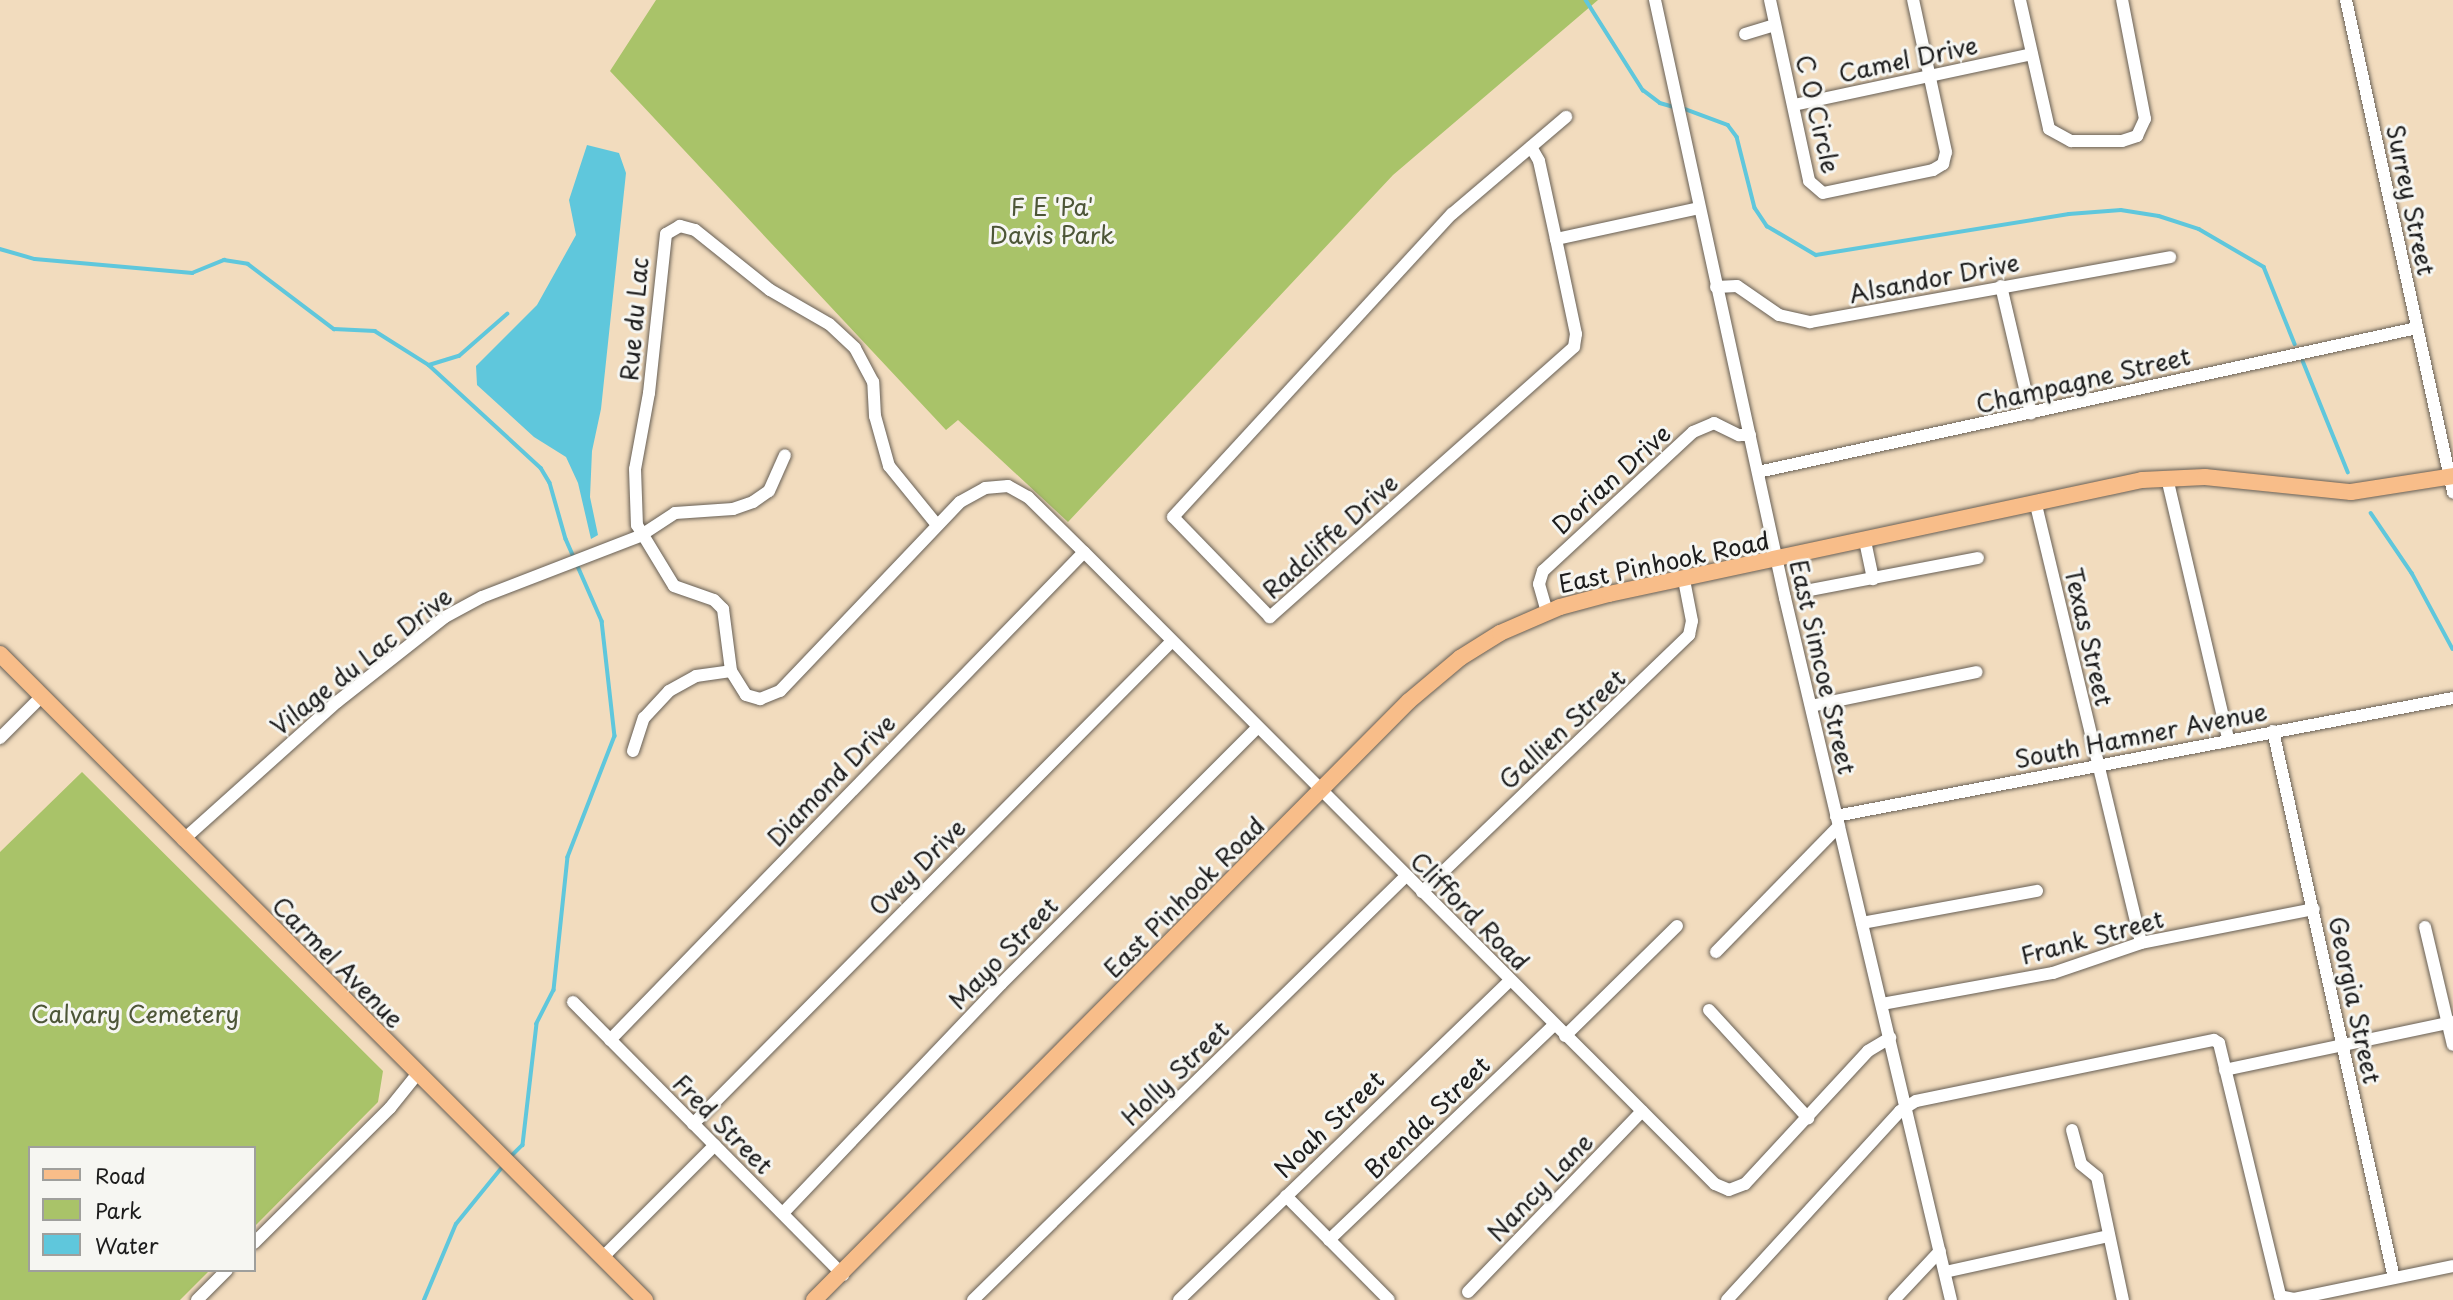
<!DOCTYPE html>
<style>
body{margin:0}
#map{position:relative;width:2453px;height:1300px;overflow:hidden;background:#f2dcbe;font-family:"Playpen Sans",sans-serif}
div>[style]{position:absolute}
.green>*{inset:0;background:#a9c369}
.water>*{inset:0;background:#5fc7dc}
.stream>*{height:3.5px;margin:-1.75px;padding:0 1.75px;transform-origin:1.75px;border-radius:1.75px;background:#5fc7dc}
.roads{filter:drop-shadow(0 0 2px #675f55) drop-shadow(0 0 2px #675f55)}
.minor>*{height:12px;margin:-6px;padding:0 6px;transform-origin:6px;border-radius:6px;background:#fff}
.major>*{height:16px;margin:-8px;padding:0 8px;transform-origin:8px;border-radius:8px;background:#f8bd89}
span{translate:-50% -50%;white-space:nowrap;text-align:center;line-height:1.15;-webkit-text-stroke:6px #f6f6f2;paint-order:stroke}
.street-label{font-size:24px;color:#1c1c1c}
.park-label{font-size:24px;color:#4d5637}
.legend{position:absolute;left:28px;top:1146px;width:228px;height:126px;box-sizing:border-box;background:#f6f6f2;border:2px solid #9f9f9c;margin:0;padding:9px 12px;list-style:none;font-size:21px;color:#1c1c1c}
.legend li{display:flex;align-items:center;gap:14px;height:35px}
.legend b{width:35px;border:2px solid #9f9f9c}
</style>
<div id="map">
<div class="green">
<div style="clip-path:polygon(656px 0,1598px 0,1393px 175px,1068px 522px,958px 420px,946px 430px,610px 71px)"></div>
<div style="clip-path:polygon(82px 772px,383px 1071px,378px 1102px,254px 1227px,254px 1148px,30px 1148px,30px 1270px,210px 1270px,180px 1300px,0 1300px,0 852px)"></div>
</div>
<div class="water">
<div style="clip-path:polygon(587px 145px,619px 153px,626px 173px,601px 409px,592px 451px,590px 497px,598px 535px,591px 539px,578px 483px,566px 457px,534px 437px,477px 385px,476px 366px,537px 305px,576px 235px,569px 200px)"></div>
</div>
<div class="stream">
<div style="left:1586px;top:0;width:107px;rotate:57.7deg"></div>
<div style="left:1643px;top:90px;width:21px;rotate:37deg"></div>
<div style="left:1660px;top:103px;width:15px;rotate:16deg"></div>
<div style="left:1682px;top:108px;width:49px;rotate:20.3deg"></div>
<div style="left:1728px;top:125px;width:15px;rotate:53deg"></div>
<div style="left:1737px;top:137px;width:73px;rotate:75.8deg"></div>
<div style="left:1755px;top:208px;width:22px;rotate:56deg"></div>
<div style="left:1767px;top:226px;width:57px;rotate:30.6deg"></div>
<div style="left:1816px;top:255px;width:256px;rotate:-9.2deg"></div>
<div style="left:2069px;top:214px;width:52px;rotate:-4.4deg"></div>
<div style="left:2121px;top:210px;width:38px;rotate:9deg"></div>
<div style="left:2159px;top:216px;width:42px;rotate:18deg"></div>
<div style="left:2199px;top:229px;width:75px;rotate:30.3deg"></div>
<div style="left:2264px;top:267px;width:83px;rotate:68.1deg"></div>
<div style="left:0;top:249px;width:36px;rotate:16deg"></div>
<div style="left:35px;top:259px;width:158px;rotate:5.1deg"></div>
<div style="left:192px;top:273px;width:35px;rotate:-22deg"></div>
<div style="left:224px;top:260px;width:24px;rotate:9deg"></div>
<div style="left:248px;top:264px;width:108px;rotate:37.1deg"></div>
<div style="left:334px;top:329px;width:41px;rotate:2.8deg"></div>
<div style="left:375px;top:331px;width:64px;rotate:32.2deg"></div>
<div style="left:429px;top:365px;width:152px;rotate:42.6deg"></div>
<div style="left:541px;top:468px;width:17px;rotate:59deg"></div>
<div style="left:550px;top:483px;width:58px;rotate:74.1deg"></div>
<div style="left:566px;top:539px;width:90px;rotate:66.3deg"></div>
<div style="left:602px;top:621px;width:116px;rotate:83.6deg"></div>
<div style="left:615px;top:736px;width:130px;rotate:111.2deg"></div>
<div style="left:568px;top:857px;width:134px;rotate:96deg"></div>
<div style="left:554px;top:990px;width:38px;rotate:117deg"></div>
<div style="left:537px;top:1024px;width:122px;rotate:96.6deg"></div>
<div style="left:523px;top:1145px;width:20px;rotate:135deg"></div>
<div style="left:2303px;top:361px;width:120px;rotate:67.9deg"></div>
<div style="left:429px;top:365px;width:31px;rotate:-17deg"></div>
<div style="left:459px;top:356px;width:64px;rotate:-41.2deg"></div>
<div style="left:2371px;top:513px;width:73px;rotate:55.7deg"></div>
<div style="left:2412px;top:573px;width:86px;rotate:61.7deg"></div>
<div style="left:424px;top:1300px;width:82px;rotate:-67.2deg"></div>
<div style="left:456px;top:1224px;width:76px;rotate:-50.9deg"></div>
</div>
<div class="roads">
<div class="minor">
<div style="left:1655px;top:0;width:612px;rotate:77.74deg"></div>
<div style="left:1785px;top:598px;width:721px;rotate:76.7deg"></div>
<div style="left:1770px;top:0;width:185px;rotate:77.8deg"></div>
<div style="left:1809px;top:181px;width:18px;rotate:41deg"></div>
<div style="left:1823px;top:193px;width:112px;rotate:-11.8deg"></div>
<div style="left:1933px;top:170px;width:12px;rotate:-31deg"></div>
<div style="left:1943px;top:164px;width:12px;rotate:-76deg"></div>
<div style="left:1946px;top:152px;width:156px;rotate:-102.2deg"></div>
<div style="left:2020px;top:0;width:132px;rotate:77.3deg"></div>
<div style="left:2049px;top:129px;width:25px;rotate:29deg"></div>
<div style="left:2071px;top:141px;width:51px"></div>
<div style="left:2122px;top:141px;width:16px;rotate:-18deg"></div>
<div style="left:2137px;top:136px;width:19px;rotate:-65deg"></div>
<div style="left:2145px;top:119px;width:121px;rotate:-100.9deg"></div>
<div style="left:2346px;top:0;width:504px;rotate:77.73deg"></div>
<div style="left:1745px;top:34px;width:31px;rotate:-17deg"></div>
<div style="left:1794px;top:105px;width:243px;rotate:-12.1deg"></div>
<div style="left:1531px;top:147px;width:16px;rotate:60deg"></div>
<div style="left:1539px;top:161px;width:80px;rotate:77.7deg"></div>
<div style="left:1556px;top:239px;width:97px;rotate:78.1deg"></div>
<div style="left:1576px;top:334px;width:13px;rotate:99deg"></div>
<div style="left:1574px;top:347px;width:407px;rotate:138.4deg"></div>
<div style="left:1270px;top:617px;width:139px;rotate:-134.1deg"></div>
<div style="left:1173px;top:517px;width:412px;rotate:-47.4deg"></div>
<div style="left:1452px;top:214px;width:150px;rotate:-40.4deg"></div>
<div style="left:1556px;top:239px;width:146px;rotate:-12.2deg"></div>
<div style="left:2001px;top:286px;width:131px;rotate:76.8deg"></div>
<div style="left:1716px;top:287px;width:21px;rotate:-3deg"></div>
<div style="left:1737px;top:286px;width:51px;rotate:34.6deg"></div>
<div style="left:1779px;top:315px;width:32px;rotate:13deg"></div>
<div style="left:1810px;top:322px;width:366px;rotate:-10.2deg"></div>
<div style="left:1758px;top:472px;width:675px;rotate:-12.33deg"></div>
<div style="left:2167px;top:478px;width:268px;rotate:76.8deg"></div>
<div style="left:2036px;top:505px;width:450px;rotate:76.5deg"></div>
<div style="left:937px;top:525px;width:76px;rotate:-129.1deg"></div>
<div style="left:889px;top:466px;width:52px;rotate:-105.6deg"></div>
<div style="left:875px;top:416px;width:34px;rotate:-93deg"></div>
<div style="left:873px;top:382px;width:38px;rotate:-118deg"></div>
<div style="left:855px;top:348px;width:35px;rotate:-137deg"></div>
<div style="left:829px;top:324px;width:68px;rotate:-150deg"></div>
<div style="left:770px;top:290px;width:96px;rotate:-141.3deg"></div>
<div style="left:695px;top:230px;width:16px;rotate:-165deg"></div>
<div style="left:680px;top:226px;width:16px;rotate:150deg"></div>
<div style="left:666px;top:234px;width:160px;rotate:96.1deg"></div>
<div style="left:649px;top:393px;width:77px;rotate:100.4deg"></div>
<div style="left:635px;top:469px;width:56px;rotate:88deg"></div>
<div style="left:637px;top:525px;width:71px;rotate:58.8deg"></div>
<div style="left:674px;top:586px;width:42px;rotate:19.3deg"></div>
<div style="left:714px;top:600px;width:13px;rotate:45deg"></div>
<div style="left:723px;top:609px;width:63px;rotate:82.6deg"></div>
<div style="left:731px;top:671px;width:28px;rotate:58deg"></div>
<div style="left:746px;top:695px;width:15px;rotate:16deg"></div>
<div style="left:760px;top:699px;width:22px;rotate:-22deg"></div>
<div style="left:780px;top:691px;width:261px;rotate:-46.4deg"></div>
<div style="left:960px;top:502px;width:29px;rotate:-29deg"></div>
<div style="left:985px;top:488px;width:23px;rotate:-5deg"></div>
<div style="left:1008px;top:486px;width:23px;rotate:29deg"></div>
<div style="left:1028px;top:497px;width:78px;rotate:44.5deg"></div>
<div style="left:1084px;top:552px;width:893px;rotate:45.05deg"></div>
<div style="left:1715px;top:1184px;width:15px;rotate:23deg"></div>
<div style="left:1729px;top:1190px;width:17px;rotate:-21deg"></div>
<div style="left:1745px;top:1184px;width:181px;rotate:-47.2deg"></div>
<div style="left:1868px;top:1051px;width:26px;rotate:-31deg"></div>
<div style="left:1865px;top:541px;width:39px;rotate:78deg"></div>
<div style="left:1805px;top:591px;width:176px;rotate:-10.8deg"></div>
<div style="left:1547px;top:612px;width:29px;rotate:-106deg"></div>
<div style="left:1539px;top:584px;width:14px;rotate:-73deg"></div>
<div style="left:1543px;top:571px;width:205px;rotate:-42.8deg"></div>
<div style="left:1693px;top:432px;width:23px;rotate:-23deg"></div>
<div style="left:1714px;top:423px;width:28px;rotate:26deg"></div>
<div style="left:1739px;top:435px;width:11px"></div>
<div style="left:1811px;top:706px;width:169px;rotate:-11.6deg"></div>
<div style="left:2273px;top:731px;width:560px;rotate:77.53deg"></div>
<div style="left:0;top:738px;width:58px;rotate:-45deg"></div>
<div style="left:633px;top:751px;width:35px;rotate:-72deg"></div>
<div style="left:644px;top:718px;width:37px;rotate:-47deg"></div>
<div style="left:669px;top:691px;width:31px;rotate:-29deg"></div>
<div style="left:696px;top:676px;width:35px;rotate:-8deg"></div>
<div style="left:1836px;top:816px;width:628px;rotate:-10.83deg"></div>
<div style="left:183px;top:840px;width:207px;rotate:-41.9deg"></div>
<div style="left:337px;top:702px;width:137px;rotate:-38.2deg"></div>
<div style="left:445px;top:617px;width:42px;rotate:-28.4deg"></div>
<div style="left:482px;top:597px;width:169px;rotate:-21.1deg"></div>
<div style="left:640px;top:536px;width:42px;rotate:-33.3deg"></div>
<div style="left:675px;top:513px;width:58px;rotate:-3.9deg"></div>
<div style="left:733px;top:509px;width:21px;rotate:-19deg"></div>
<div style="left:753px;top:502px;width:19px;rotate:-35deg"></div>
<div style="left:769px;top:491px;width:39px;rotate:-66deg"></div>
<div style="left:1422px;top:892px;width:371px;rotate:-43.9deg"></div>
<div style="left:1689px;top:635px;width:14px;rotate:-78deg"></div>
<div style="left:1692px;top:621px;width:42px;rotate:-101deg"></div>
<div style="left:1862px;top:923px;width:178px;rotate:-10.4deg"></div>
<div style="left:2425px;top:927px;width:121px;rotate:76.7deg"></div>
<div style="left:1716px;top:952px;width:176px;rotate:-45.7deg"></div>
<div style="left:573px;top:1002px;width:384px;rotate:45.3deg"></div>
<div style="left:1882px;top:1004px;width:174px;rotate:-10.3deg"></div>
<div style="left:2053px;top:973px;width:93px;rotate:-18.8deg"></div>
<div style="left:2141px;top:943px;width:176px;rotate:-11.1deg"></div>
<div style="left:1709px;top:1010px;width:147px;rotate:47.5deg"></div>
<div style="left:1565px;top:1036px;width:157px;rotate:-44.5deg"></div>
<div style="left:610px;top:1040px;width:680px;rotate:-45.83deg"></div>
<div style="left:2225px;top:1070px;width:233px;rotate:-11.9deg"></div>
<div style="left:693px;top:1124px;width:680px;rotate:-45.24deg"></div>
<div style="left:2072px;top:1130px;width:35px;rotate:75deg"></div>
<div style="left:2081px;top:1164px;width:21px;rotate:39deg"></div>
<div style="left:2097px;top:1177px;width:126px;rotate:78.1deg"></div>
<div style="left:1286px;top:1196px;width:146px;rotate:45.3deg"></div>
<div style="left:783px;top:1213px;width:316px;rotate:-46.4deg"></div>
<div style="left:1001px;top:984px;width:363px;rotate:-45deg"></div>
<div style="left:1329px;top:1240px;width:311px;rotate:-43.7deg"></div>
<div style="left:254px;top:1243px;width:192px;rotate:-44.8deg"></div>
<div style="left:390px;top:1108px;width:45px;rotate:-51.3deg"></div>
<div style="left:603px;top:1257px;width:158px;rotate:-45deg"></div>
<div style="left:1945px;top:1272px;width:168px;rotate:-12.4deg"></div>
<div style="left:1468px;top:1292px;width:251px;rotate:-46.1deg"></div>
<div style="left:197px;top:1300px;width:42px;rotate:-45deg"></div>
<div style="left:973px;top:1300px;width:606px;rotate:-44.4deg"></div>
<div style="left:1179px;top:1300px;width:460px;rotate:-44deg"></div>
<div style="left:1727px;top:1300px;width:256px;rotate:-47.5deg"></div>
<div style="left:1900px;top:1111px;width:19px;rotate:-32deg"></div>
<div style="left:1916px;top:1101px;width:304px;rotate:-11.6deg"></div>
<div style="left:2214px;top:1040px;width:6px;rotate:31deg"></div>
<div style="left:2219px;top:1043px;width:260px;rotate:76.4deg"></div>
<div style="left:2280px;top:1296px;width:14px;rotate:12deg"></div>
<div style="left:2294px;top:1299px;width:162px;rotate:-11.7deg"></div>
<div style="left:1894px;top:1300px;width:67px;rotate:-46.8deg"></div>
</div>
<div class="major">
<div style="left:0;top:654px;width:913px;rotate:45.04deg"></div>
<div style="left:814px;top:1300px;width:844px;rotate:-45.19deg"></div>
<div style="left:1409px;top:701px;width:67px;rotate:-40.1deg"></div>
<div style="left:1460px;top:658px;width:47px;rotate:-32deg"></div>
<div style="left:1500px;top:633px;width:65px;rotate:-23.4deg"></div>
<div style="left:1560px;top:607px;width:51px;rotate:-14.9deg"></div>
<div style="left:1609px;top:594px;width:545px;rotate:-12.07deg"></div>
<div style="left:2142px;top:480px;width:63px;rotate:-2.7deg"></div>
<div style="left:2205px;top:477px;width:147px;rotate:5.9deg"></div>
<div style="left:2351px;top:492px;width:103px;rotate:-8.9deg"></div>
</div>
</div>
<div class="street-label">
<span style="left:1908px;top:59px;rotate:-12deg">Camel Drive</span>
<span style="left:1818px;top:114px;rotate:77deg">C O Circle</span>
<span style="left:2411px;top:200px;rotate:78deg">Surrey Street</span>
<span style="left:1934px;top:278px;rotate:-11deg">Alsandor Drive</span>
<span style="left:634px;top:319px;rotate:-85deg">Rue du Lac</span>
<span style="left:2083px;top:380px;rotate:-13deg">Champagne Street</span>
<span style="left:1611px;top:479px;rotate:-42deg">Dorian Drive</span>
<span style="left:1330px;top:536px;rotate:-42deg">Radcliffe Drive</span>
<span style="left:1664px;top:562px;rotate:-12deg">East Pinhook Road</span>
<span style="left:2089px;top:637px;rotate:77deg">Texas Street</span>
<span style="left:361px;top:661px;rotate:-38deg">Vilage du Lac Drive</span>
<span style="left:1823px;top:667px;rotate:77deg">East Simcoe Street</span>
<span style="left:1562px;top:729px;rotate:-43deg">Gallien Street</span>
<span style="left:2141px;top:735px;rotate:-11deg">South Hamner Avenue</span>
<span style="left:831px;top:780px;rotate:-46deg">Diamond Drive</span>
<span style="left:917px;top:867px;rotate:-45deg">Ovey Drive</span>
<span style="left:1184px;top:897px;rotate:-45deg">East Pinhook Road</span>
<span style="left:1470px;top:911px;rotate:45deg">Clifford Road</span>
<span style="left:2092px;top:937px;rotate:-15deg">Frank Street</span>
<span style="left:1003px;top:953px;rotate:-46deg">Mayo Street</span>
<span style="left:338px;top:962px;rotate:45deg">Carmel Avenue</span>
<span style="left:2355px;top:1000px;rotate:78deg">Georgia Street</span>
<span style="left:1175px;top:1073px;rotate:-44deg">Holly Street</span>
<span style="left:1427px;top:1117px;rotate:-44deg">Brenda Street</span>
<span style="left:723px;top:1124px;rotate:45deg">Fred Street</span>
<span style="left:1329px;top:1124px;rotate:-44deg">Noah Street</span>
<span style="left:1540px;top:1187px;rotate:-46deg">Nancy Lane</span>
</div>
<div class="park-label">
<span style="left:1052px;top:221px">F E 'Pa'<br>Davis Park</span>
<span style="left:135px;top:1014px">Calvary Cemetery</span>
</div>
<ul class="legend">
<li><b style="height:9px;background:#f8bd89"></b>Road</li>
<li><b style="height:19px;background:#a9c369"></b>Park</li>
<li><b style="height:19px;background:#5fc7dc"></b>Water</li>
</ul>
</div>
